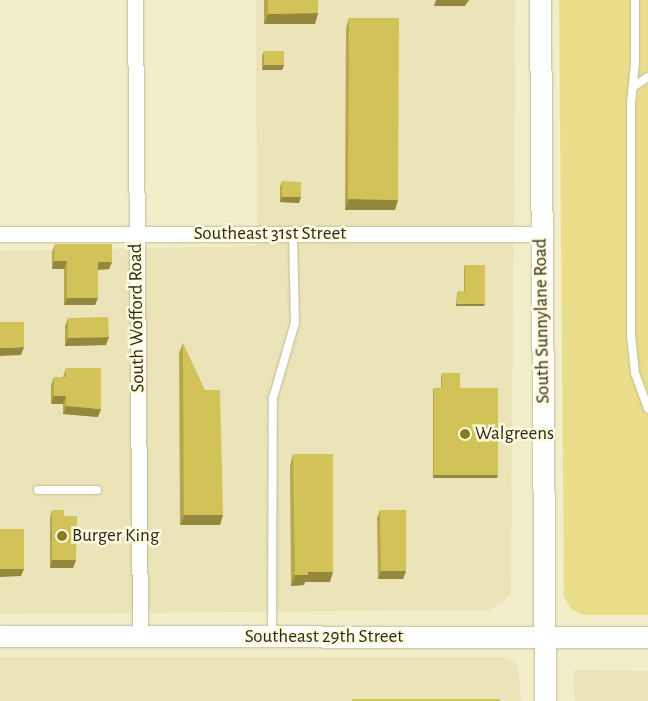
<!DOCTYPE html>
<style>
body{margin:0}
#map{position:relative;width:648px;height:701px;overflow:hidden;background:#f3eeca;font-family:"Alegreya Sans",sans-serif}
div>[style]{position:absolute}
.built>*{inset:0;background:#eae4b8}
.green>*{inset:0;background:#ebde8a}
.roads{filter:drop-shadow(0 0 1px #bfba97) drop-shadow(0 0 1px #bfba97)}
.service>*{height:8px;margin:-4px;padding:0 4px;transform-origin:4px;border-radius:4px;background:#fff}
.minor>*{height:15px;margin:-7.5px;padding:0 7.5px;transform-origin:7.5px;border-radius:7.5px;background:#fff}
.secondary>*{height:21px;margin:-10.5px;padding:0 10.5px;transform-origin:10.5px;border-radius:10.5px;background:#fff}
.wall>*{inset:0;background:#b5a84c}
.shaded-wall>*{inset:0;background:#93883e}
.building>*{inset:0;background:#d2c358}
.dots>*{width:14px;height:14px;translate:-50% -50%;box-sizing:border-box;border:2px solid #fffbde;border-radius:50%}
span{translate:-50% -50%;white-space:nowrap;text-align:center;line-height:1.15;-webkit-text-stroke:5px #fffbde;paint-order:stroke}
.street-label{font-size:19px;color:#2a291b}
.poi-label{font-size:19px;color:#2a291b}
.left{translate:0 -50%;text-align:left}
</style>
<div id="map">
<div class="built">
<div style="clip-path:polygon(256px 0,515px 0,511px 595px,490px 610px,0 614px,0 251px,257px 246px)"></div>
<div style="clip-path:polygon(0 657px,505px 657px,518px 665px,521px 701px,0 701px)"></div>
<div style="clip-path:polygon(574px 670px,648px 671px,648px 701px,575px 701px)"></div>
</div>
<div class="green">
<div style="clip-path:polygon(559px 0,648px 0,648px 615px,584px 615px,572px 610px,564px 597px)"></div>
</div>
<div class="roads">
<div class="service">
<div style="left:635px;top:0;width:63px;rotate:90deg"></div>
<div style="left:635px;top:63px;width:41px;rotate:95.6deg"></div>
<div style="left:631px;top:104px;width:231px;rotate:90deg"></div>
<div style="left:631px;top:335px;width:38px;rotate:84deg"></div>
<div style="left:635px;top:373px;width:38px;rotate:70deg"></div>
<div style="left:633px;top:87px;width:18px;rotate:-34deg"></div>
<div style="left:38px;top:490px;width:59px"></div>
<div style="left:272px;top:634px;width:236px;rotate:-89.8deg"></div>
<div style="left:273px;top:398px;width:78px;rotate:-73.7deg"></div>
<div style="left:295px;top:323px;width:88px;rotate:-91.3deg"></div>
</div>
<div class="minor">
<div style="left:135px;top:0;width:636px;rotate:89.55deg"></div>
<div style="left:0;top:234px;width:541px"></div>
</div>
<div class="secondary">
<div style="left:540px;top:0;width:701px;rotate:89.59deg"></div>
<div style="left:0;top:636px;width:648px;rotate:0.09deg"></div>
</div>
</div>
<div class="wall">
<div style="clip-path:polygon(264px 0,318px 0,318px 13px,315px 24px,264px 24px)"></div>
<div style="clip-path:polygon(349px 18px,395px 210px,345px 210px,346px 28px)"></div>
<div style="clip-path:polygon(264px 51px,284px 65px,282px 70px,262px 70px,262px 56px)"></div>
<div style="clip-path:polygon(282px 181px,299px 203px,280px 202px,280px 187px)"></div>
<div style="clip-path:polygon(55px 244px,112px 262px,109px 269px,98px 270px,95px 305px,64px 305px,64px 269px,52px 269px,52px 252px)"></div>
<div style="clip-path:polygon(465px 265px,484px 306px,456px 306px,457px 294px,458px 291px,464px 292px,464px 267px)"></div>
<div style="clip-path:polygon(68px 318px,106px 345px,65px 346px,65px 326px)"></div>
<div style="clip-path:polygon(183px 343px,220px 525px,180px 525px,179px 353px)"></div>
<div style="clip-path:polygon(66px 368px,98px 417px,63px 414px,63px 404px,51px 404px,51px 385px,54px 377px,63px 377px)"></div>
<div style="clip-path:polygon(442px 373px,460px 388px,497px 478px,433px 478px,433px 390px,434px 388px,441px 388px,441px 376px)"></div>
<div style="clip-path:polygon(293px 454px,330px 582px,305px 582px,304px 585px,291px 586px,290px 465px)"></div>
<div style="clip-path:polygon(52px 510px,64px 516px,76px 560px,73px 568px,50px 568px,50px 517px)"></div>
<div style="clip-path:polygon(380px 510px,406px 571px,403px 579px,378px 579px,377px 518px)"></div>
</div>
<div class="shaded-wall">
<div style="clip-path:polygon(436px 0,469px 0,465px 6px,434px 6px)"></div>
<div style="clip-path:polygon(318px 13px,315px 24px,264px 24px,268px 14px)"></div>
<div style="clip-path:polygon(264px 65px,284px 65px,282px 70px,262px 70px)"></div>
<div style="clip-path:polygon(282px 197px,301px 197px,299px 203px,280px 202px)"></div>
<div style="clip-path:polygon(348px 199px,398px 200px,395px 210px,345px 210px)"></div>
<div style="clip-path:polygon(54px 261px,67px 261px,64px 269px,52px 269px)"></div>
<div style="clip-path:polygon(98px 262px,112px 262px,109px 269px,95px 270px)"></div>
<div style="clip-path:polygon(67px 298px,98px 298px,95px 305px,64px 305px)"></div>
<div style="clip-path:polygon(457px 304px,485px 304px,484px 306px,456px 306px)"></div>
<div style="clip-path:polygon(109px 337px,106px 345px,65px 346px,68px 338px)"></div>
<div style="clip-path:polygon(24px 347px,21px 355px,0 356px,0 348px)"></div>
<div style="clip-path:polygon(54px 396px,66px 396px,63px 404px,51px 404px)"></div>
<div style="clip-path:polygon(66px 406px,101px 409px,98px 417px,63px 414px)"></div>
<div style="clip-path:polygon(434px 475px,498px 475px,497px 478px,433px 478px)"></div>
<div style="clip-path:polygon(184px 515px,223px 515px,220px 525px,180px 525px)"></div>
<div style="clip-path:polygon(52px 560px,76px 560px,73px 568px,50px 568px)"></div>
<div style="clip-path:polygon(0 569px,24px 569px,21px 576px,0 577px)"></div>
<div style="clip-path:polygon(381px 571px,406px 571px,403px 579px,378px 579px)"></div>
<div style="clip-path:polygon(308px 572px,333px 572px,330px 582px,305px 582px,304px 585px,291px 586px,295px 575px)"></div>
</div>
<div class="building">
<div style="clip-path:polygon(268px 0,318px 0,318px 13px,268px 14px)"></div>
<div style="clip-path:polygon(349px 18px,399px 18px,398px 200px,348px 199px)"></div>
<div style="clip-path:polygon(264px 51px,284px 51px,284px 65px,264px 65px)"></div>
<div style="clip-path:polygon(282px 181px,301px 182px,301px 197px,282px 197px)"></div>
<div style="clip-path:polygon(55px 244px,112px 244px,112px 262px,98px 262px,98px 298px,67px 298px,67px 261px,54px 261px)"></div>
<div style="clip-path:polygon(465px 265px,485px 265px,485px 304px,457px 304px,458px 291px,465px 292px)"></div>
<div style="clip-path:polygon(108px 317px,109px 337px,68px 338px,68px 318px)"></div>
<div style="clip-path:polygon(0 322px,24px 322px,24px 347px,0 348px)"></div>
<div style="clip-path:polygon(183px 343px,205px 390px,220px 390px,223px 515px,184px 515px)"></div>
<div style="clip-path:polygon(66px 368px,101px 368px,101px 409px,66px 406px,66px 396px,54px 396px,54px 377px,66px 377px)"></div>
<div style="clip-path:polygon(442px 373px,460px 373px,460px 388px,498px 388px,498px 475px,434px 475px,434px 388px,442px 388px)"></div>
<div style="clip-path:polygon(293px 454px,333px 454px,333px 572px,308px 572px,308px 575px,295px 575px)"></div>
<div style="clip-path:polygon(52px 510px,64px 510px,64px 516px,77px 516px,76px 560px,52px 560px)"></div>
<div style="clip-path:polygon(380px 510px,406px 510px,406px 571px,381px 571px)"></div>
<div style="clip-path:polygon(0 529px,24px 529px,24px 569px,0 569px)"></div>
<div style="clip-path:polygon(352px 699px,500px 699px,500px 701px,352px 701px)"></div>
</div>
<div class="dots">
<div style="left:465px;top:434px;background:#887c22"></div>
<div style="left:62px;top:536px;background:#887c22"></div>
</div>
<div class="street-label">
<span style="left:270px;top:234px">Southeast 31st Street</span>
<span style="left:137px;top:318px;rotate:-91deg">South Wofford Road</span>
<span style="left:542px;top:321px;rotate:-91deg">South Sunnylane Road</span>
<span style="left:324px;top:637px">Southeast 29th Street</span>
</div>
<div class="poi-label">
<span class="left" style="left:475px;top:434px">Walgreens</span>
<span class="left" style="left:72px;top:536px">Burger King</span>
</div>
</div>
